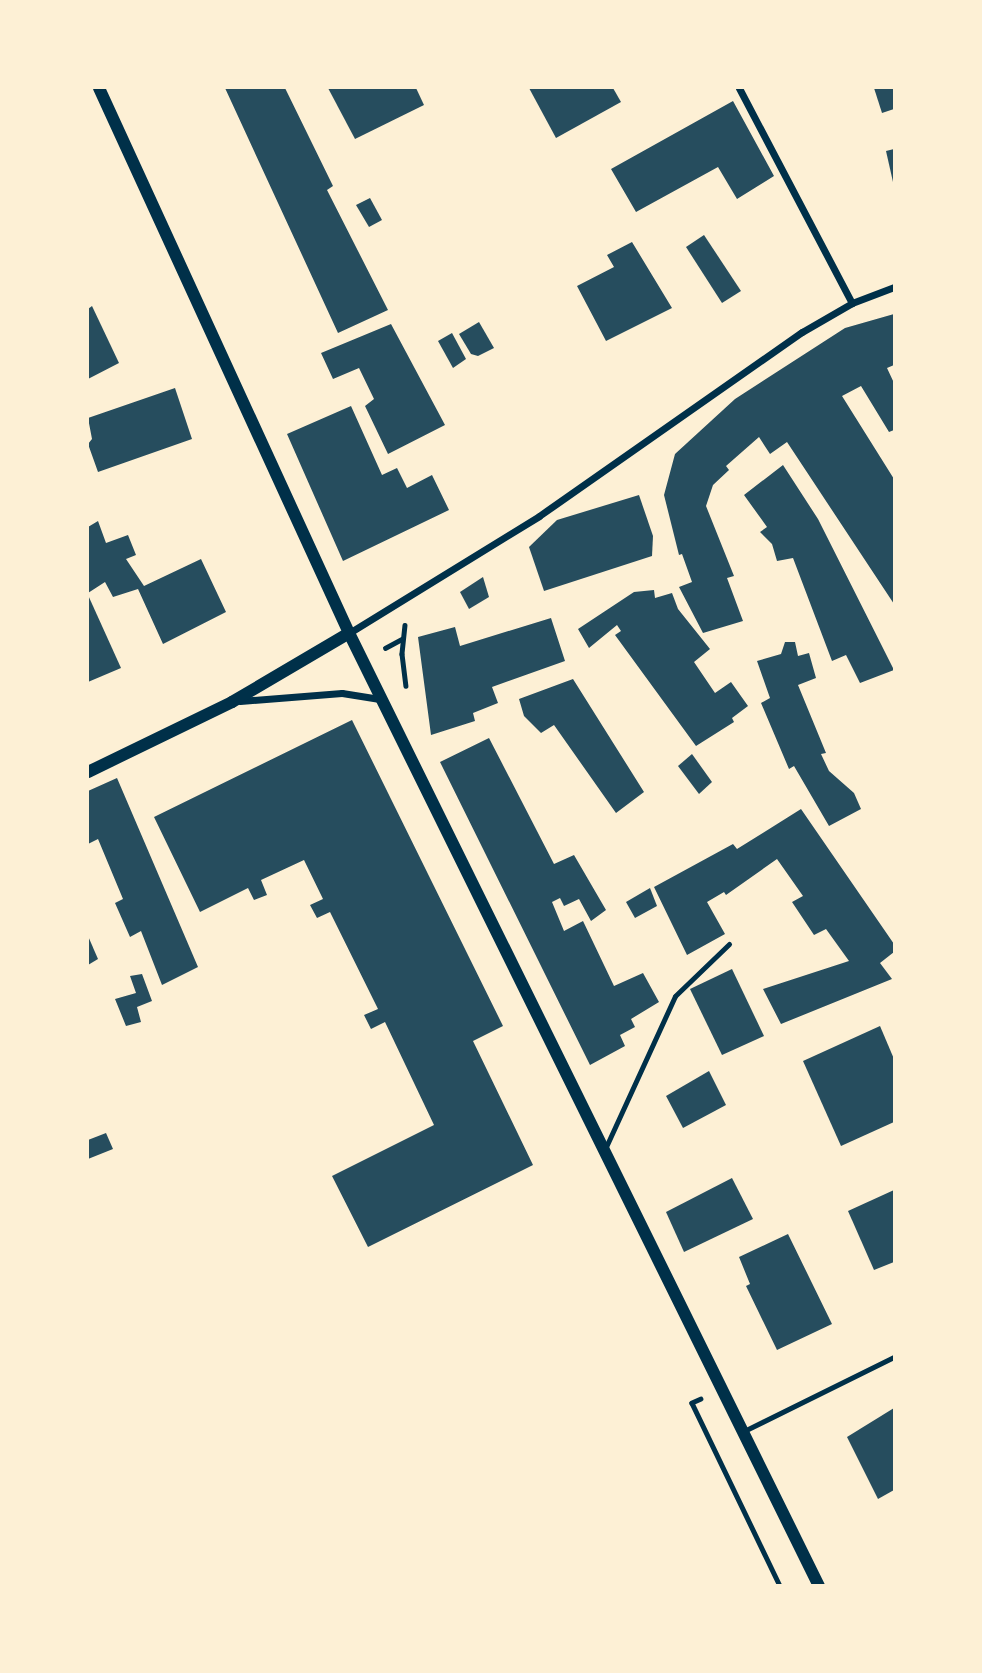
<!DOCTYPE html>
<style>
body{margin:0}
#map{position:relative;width:982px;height:1673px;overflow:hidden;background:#fdf0d5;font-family:Karla,sans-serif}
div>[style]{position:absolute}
.building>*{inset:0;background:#264d5e}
.path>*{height:4.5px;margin:-2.25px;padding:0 2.25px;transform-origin:2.25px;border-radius:2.25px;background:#003049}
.service>*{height:5px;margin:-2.5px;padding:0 2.5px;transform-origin:2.5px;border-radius:2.5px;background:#003049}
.minor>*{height:7px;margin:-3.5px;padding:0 3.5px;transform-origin:3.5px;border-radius:3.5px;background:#003049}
.tertiary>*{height:12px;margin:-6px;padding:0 6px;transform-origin:6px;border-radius:6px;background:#003049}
span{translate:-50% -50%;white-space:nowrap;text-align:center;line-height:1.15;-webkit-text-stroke:5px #fdf0d5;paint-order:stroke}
.frame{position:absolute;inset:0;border:89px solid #fdf0d5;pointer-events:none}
</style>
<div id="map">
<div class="building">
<div style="clip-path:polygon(225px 88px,285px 88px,333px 186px,327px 190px,388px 310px,338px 333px)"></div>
<div style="clip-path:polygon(328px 88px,416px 88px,424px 105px,355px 139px)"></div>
<div style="clip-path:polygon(529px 88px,613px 88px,621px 102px,556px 138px)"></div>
<div style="clip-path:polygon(874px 88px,894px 88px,894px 109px,882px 113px)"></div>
<div style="clip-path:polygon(733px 101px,774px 176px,737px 199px,718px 167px,636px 212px,611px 169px)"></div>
<div style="clip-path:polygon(894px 149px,894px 182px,893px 182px,886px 151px)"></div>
<div style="clip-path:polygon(370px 198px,382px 220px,369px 227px,356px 205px)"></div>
<div style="clip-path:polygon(704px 235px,741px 291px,722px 303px,686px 247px)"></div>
<div style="clip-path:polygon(632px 242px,672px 308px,606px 341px,577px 286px,614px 267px,607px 255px)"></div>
<div style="clip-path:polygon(92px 306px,119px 363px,88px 379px,88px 309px)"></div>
<div style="clip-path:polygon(894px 314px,894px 365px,887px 368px,894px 383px,894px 430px,889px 432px,861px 386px,842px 396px,894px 479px,894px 604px,787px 442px,770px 454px,759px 437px,726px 466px,729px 470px,713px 485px,706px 506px,734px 576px,727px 578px,743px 621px,703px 633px,679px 587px,692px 582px,682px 554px,679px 555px,664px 495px,675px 454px,735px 399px,845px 328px)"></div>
<div style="clip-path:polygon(479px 322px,494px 348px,478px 356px,471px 354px,459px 334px)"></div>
<div style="clip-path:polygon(391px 324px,445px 425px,388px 454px,365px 406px,374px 399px,359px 368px,333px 379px,321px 353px)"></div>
<div style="clip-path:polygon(452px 333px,466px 359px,453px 368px,438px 341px)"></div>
<div style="clip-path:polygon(175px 388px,192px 439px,98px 472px,88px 444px,92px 439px,88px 418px)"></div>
<div style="clip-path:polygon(351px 406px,382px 475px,397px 468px,407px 488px,432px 475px,449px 510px,343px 561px,287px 434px)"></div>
<div style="clip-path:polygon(783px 465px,818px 519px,894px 670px,860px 683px,846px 655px,832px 661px,793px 558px,777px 561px,772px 544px,760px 532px,767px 527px,744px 495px)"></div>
<div style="clip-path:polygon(639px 495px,653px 536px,652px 556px,544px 591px,529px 547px,557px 520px)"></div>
<div style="clip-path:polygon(98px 521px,106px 543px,128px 535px,136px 555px,126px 559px,144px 586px,201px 559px,226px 612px,163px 644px,138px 589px,113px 597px,105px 582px,88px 593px,88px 527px)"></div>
<div style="clip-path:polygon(483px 577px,489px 597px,469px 609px,460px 592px)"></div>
<div style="clip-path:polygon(654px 590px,655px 598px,672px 593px,678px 609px,710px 649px,694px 662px,715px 693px,731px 682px,748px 706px,732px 718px,734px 722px,696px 746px,615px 635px,621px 631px,617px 625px,589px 648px,578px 629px,634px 592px)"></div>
<div style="clip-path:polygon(88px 595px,121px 668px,88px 682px)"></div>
<div style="clip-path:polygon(551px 618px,565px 661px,492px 687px,498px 703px,473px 713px,475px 721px,431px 735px,418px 637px,455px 627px,460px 646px)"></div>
<div style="clip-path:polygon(785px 642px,795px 642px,798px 656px,809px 653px,816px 678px,798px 685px,826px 753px,821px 754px,829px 771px,854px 793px,861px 809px,829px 826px,794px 766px,789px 769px,761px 703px,770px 698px,757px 661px,781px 654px)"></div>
<div style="clip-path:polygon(573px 679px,644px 792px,616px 813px,554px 725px,541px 733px,524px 716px,519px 699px)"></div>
<div style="clip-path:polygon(352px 720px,503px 1026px,473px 1041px,533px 1165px,368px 1247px,332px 1176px,434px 1125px,385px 1022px,371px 1029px,364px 1015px,378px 1009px,330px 912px,317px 918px,310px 905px,323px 899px,304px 860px,261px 880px,267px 895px,254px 900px,248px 888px,200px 912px,154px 817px)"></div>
<div style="clip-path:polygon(489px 738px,554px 864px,574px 855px,606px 910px,591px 921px,579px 899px,564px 906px,560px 898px,552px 902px,564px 931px,583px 921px,614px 986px,643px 973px,659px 1002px,631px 1019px,635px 1027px,620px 1035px,625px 1046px,590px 1065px,440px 762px)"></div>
<div style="clip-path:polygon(692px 754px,712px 782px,699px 794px,678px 766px)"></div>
<div style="clip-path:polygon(117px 778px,198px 967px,162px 985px,141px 931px,130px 937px,115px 903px,123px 899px,98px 839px,88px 844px,88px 791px)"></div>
<div style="clip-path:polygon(801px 809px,894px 944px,894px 952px,880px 963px,892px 979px,781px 1024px,763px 989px,849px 961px,826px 929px,814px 935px,792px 902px,803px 896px,777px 859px,726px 895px,724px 892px,707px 902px,725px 934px,687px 955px,654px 887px,733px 844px,737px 849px)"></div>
<div style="clip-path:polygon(650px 888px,657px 906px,635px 918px,626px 902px)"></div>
<div style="clip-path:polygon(88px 936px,98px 959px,88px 965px)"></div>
<div style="clip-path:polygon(732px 969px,764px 1036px,722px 1055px,690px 989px)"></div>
<div style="clip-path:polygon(142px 974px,152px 1001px,137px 1007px,141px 1022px,126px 1026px,115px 999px,136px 993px,130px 976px)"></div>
<div style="clip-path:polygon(880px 1026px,894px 1059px,894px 1122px,841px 1146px,803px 1061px)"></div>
<div style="clip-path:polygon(709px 1071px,726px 1105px,683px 1128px,666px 1096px)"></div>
<div style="clip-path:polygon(106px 1133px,113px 1149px,88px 1159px,88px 1140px)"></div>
<div style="clip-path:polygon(732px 1178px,753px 1219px,684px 1252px,666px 1212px)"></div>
<div style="clip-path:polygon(894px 1190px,894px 1262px,874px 1270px,848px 1211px)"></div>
<div style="clip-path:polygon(788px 1234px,832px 1324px,777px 1350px,746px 1286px,750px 1284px,739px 1257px)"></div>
<div style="clip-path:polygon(894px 1408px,894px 1490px,878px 1499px,847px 1437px)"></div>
</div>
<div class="path">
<div style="left:405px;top:625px;width:29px;rotate:96deg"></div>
<div style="left:402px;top:654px;width:32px;rotate:83deg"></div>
<div style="left:385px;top:648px;width:19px;rotate:-28deg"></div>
<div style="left:701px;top:1399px;width:10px;rotate:156deg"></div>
<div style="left:692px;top:1403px;width:203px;rotate:64.3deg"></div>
</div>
<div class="service">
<div style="left:605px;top:1149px;width:168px;rotate:-65.4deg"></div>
<div style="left:675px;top:996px;width:75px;rotate:-43.9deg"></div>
<div style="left:744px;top:1431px;width:167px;rotate:-26.3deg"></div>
</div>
<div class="minor">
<div style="left:739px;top:88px;width:243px;rotate:62.3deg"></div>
<div style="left:349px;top:633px;width:223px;rotate:-31.6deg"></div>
<div style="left:539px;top:516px;width:321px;rotate:-35deg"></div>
<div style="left:802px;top:332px;width:58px;rotate:-30.1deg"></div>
<div style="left:852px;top:303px;width:45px;rotate:-20.9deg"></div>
<div style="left:240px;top:701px;width:102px;rotate:-4.5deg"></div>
<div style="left:342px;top:693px;width:38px;rotate:9deg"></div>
</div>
<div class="tertiary">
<div style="left:99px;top:88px;width:600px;rotate:65.36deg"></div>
<div style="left:349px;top:633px;width:1063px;rotate:63.75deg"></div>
<div style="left:88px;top:772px;width:160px;rotate:-25.9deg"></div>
<div style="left:232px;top:702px;width:136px;rotate:-30.5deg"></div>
</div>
<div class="frame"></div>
</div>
